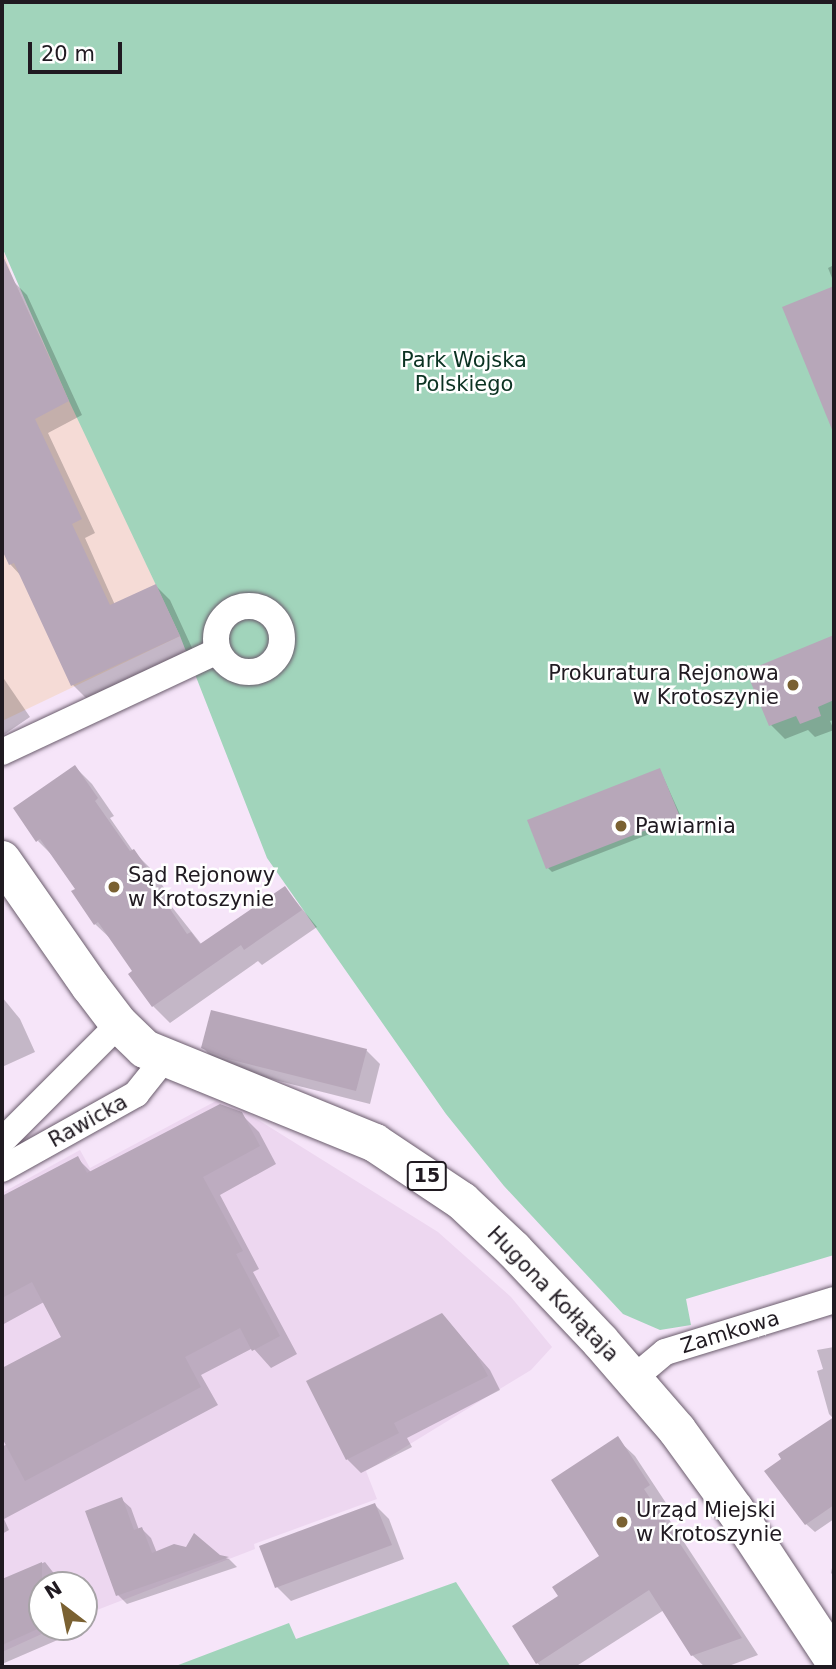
<!DOCTYPE html>
<meta charset="utf-8">
<style>
body{margin:0}
#map{position:relative;width:836px;height:1669px;overflow:hidden;background:#f6e5f9;font-family:"DejaVu Sans",sans-serif}
div>[style]{position:absolute}
.built>*{inset:0;background:#edd7f0}
.education>*{inset:0;background:#f5dbd6}
.green>*{inset:0;background:#a1d4bb}
.shadow>*{inset:0;background:#0003}
.building>*{inset:0;background:#b7a7b9}
.roads{filter:drop-shadow(0 0 2px #6a5c6c) drop-shadow(0 0 2px #6a5c6c)}
.street>*{height:26px;margin:-13px;padding:0 13px;transform-origin:13px;border-radius:13px;background:#fff}
.street>.ring{margin:-13px;padding:0;box-sizing:content-box;background:none;border:26px solid #fff;border-radius:50%}
.primary>*{height:38px;margin:-19px;padding:0 19px;transform-origin:19px;border-radius:19px;background:#fff}
.dots>*{width:19px;height:19px;translate:-50% -50%;box-sizing:border-box;border:4px solid #fff;border-radius:50%}
span{translate:-50% -50%;white-space:nowrap;text-align:center;line-height:1.15;-webkit-text-stroke:5px #fff;paint-order:stroke}
.shield-label span{padding:2px 5px;background:#fff;border:2px solid;border-radius:5px;-webkit-text-stroke-width:0}
.shield-label{font-size:19px;color:#201a21;font-weight:700}
.park-label{font-size:21px;color:#0b3222}
.poi-label{font-size:21px;color:#201a21}
.right{translate:-100% -50%;text-align:right}
.left{translate:0 -50%;text-align:left}
.street-label{font-size:21px;color:#201a21}
.frame{position:absolute;inset:0;border:4px solid #201a21;pointer-events:none}
.north{position:absolute;left:28px;top:1571px;width:70px;height:70px;box-sizing:border-box;background:#fff;border:2px solid #a6a3a6;border-radius:50%;rotate:328deg;font-size:19px;font-weight:700;line-height:28px;text-align:center;color:#201a21}
.north::after{content:'';display:block;margin:auto;width:24px;height:32px;background:#7a6132;clip-path:polygon(50% 0,100% 100%,50% 72%,0 100%)}
.scale{position:absolute;left:28px;top:42px;width:94px;height:32px;box-sizing:border-box;border:4px solid #201a21;border-top:0;padding-left:9px;font-size:21px;line-height:24px;white-space:nowrap;color:#201a21;-webkit-text-stroke:5px #fff;paint-order:stroke}
</style>
<div id="map">
<div class="built">
<div style="clip-path:polygon(216px 1101px,244px 1111px,438px 1232px,511px 1297px,552px 1347px,531px 1370px,366px 1471px,377px 1499px,254px 1544px,255px 1549px,84px 1615px,84px 1585px,42px 1585px,42px 1627px,57px 1627px,2px 1652px,2px 1193px,80px 1150px,90px 1168px)"></div>
</div>
<div class="education">
<div style="clip-path:polygon(2px 247px,13px 279px,180px 636px,2px 721px)"></div>
</div>
<div class="green">
<div style="clip-path:polygon(2px 2px,834px 2px,834px 1255px,686px 1299px,691px 1325px,660px 1330px,623px 1314px,504px 1186px,446px 1114px,267px 858px,180px 636px,69px 401px,2px 247px)"></div>
<div style="clip-path:polygon(456px 1582px,511px 1667px,173px 1667px,289px 1623px,296px 1639px)"></div>
</div>
<div class="shadow">
<div style="clip-path:polygon(834px 265px,834px 283px,828px 268px)"></div>
<div style="clip-path:polygon(13px 281px,27px 295px,82px 415px,48px 433px,95px 533px,85px 538px,115px 605px,156px 586px,170px 600px,193px 650px,87px 699px,73px 685px,22px 577px,10px 564px,2px 546px,2px 286px)"></div>
<div style="clip-path:polygon(834px 287px,834px 429px,784px 308px)"></div>
<div style="clip-path:polygon(830px 638px,834px 642px,834px 720px,830px 721px,834px 730px,815px 737px,808px 730px,785px 739px,771px 725px)"></div>
<div style="clip-path:polygon(2px 676px,30px 717px,2px 736px)"></div>
<div style="clip-path:polygon(75px 767px,92px 784px,114px 816px,110px 818px,133px 851px,150px 868px,172px 899px,168px 902px,202px 945px,285px 888px,317px 927px,262px 965px,258px 961px,170px 1023px,153px 1006px,135px 972px,112px 940px,95px 924px,78px 889px,54px 857px,38px 841px)"></div>
<div style="clip-path:polygon(660px 770px,683px 821px,552px 872px,548px 868px)"></div>
<div style="clip-path:polygon(2px 997px,20px 1019px,35px 1052px,2px 1067px)"></div>
<div style="clip-path:polygon(203px 1048px,366px 1050px,380px 1064px,370px 1104px,243px 1072px,217px 1062px)"></div>
<div style="clip-path:polygon(241px 1114px,259px 1132px,276px 1164px,220px 1195px,259px 1269px,253px 1272px,297px 1354px,271px 1368px,253px 1348px,201px 1375px,218px 1405px,4px 1519px,9px 1530px,2px 1534px,2px 1447px,7px 1444px,2px 1434px,2px 1370px,63px 1338px,44px 1302px,2px 1325px,2px 1198px,77px 1158px,91px 1172px)"></div>
<div style="clip-path:polygon(442px 1315px,490px 1370px,500px 1390px,407px 1438px,412px 1447px,361px 1473px,347px 1459px,308px 1382px)"></div>
<div style="clip-path:polygon(834px 1347px,834px 1419px,829px 1414px,817px 1371px,823px 1369px,817px 1350px)"></div>
<div style="clip-path:polygon(834px 1419px,834px 1519px,815px 1532px,806px 1524px,780px 1454px)"></div>
<div style="clip-path:polygon(617px 1439px,635px 1456px,666px 1503px,661px 1507px,758px 1655px,726px 1667px,705px 1667px,692px 1655px,664px 1610px,575px 1667px,542px 1667px,537px 1663px,561px 1597px,602px 1556px)"></div>
<div style="clip-path:polygon(121px 1499px,131px 1508px,139px 1530px,142px 1529px,151px 1538px,157px 1553px,219px 1556px,229px 1559px,237px 1567px,127px 1604px,118px 1595px)"></div>
<div style="clip-path:polygon(375px 1505px,389px 1519px,404px 1559px,291px 1601px,277px 1587px)"></div>
<div style="clip-path:polygon(834px 1558px,834px 1576px,831px 1573px)"></div>
<div style="clip-path:polygon(45px 1562px,63px 1585px,42px 1585px,42px 1627px,83px 1629px,2px 1664px,2px 1581px)"></div>
</div>
<div class="building">
<div style="clip-path:polygon(2px 254px,69px 401px,35px 419px,82px 519px,72px 524px,110px 605px,156px 584px,180px 636px,71px 686px,14px 563px,9px 565px,2px 550px)"></div>
<div style="clip-path:polygon(834px 286px,834px 432px,833px 432px,782px 307px)"></div>
<div style="clip-path:polygon(834px 635px,834px 700px,818px 707px,821px 716px,800px 724px,796px 716px,769px 726px,746px 671px)"></div>
<div style="clip-path:polygon(75px 765px,98px 798px,95px 801px,130px 851px,134px 849px,157px 882px,153px 884px,187px 934px,191px 932px,200px 944px,285px 886px,302px 910px,244px 950px,241px 945px,152px 1007px,128px 974px,132px 971px,98px 922px,94px 925px,71px 891px,75px 889px,40px 839px,36px 842px,13px 808px)"></div>
<div style="clip-path:polygon(660px 768px,680px 817px,546px 869px,527px 820px)"></div>
<div style="clip-path:polygon(211px 1010px,367px 1049px,356px 1091px,228px 1059px,201px 1048px)"></div>
<div style="clip-path:polygon(220px 1104px,242px 1112px,260px 1146px,203px 1177px,243px 1251px,236px 1254px,280px 1336px,252px 1351px,240px 1328px,185px 1357px,201px 1387px,25px 1481px,2px 1438px,2px 1368px,61px 1337px,32px 1282px,2px 1298px,2px 1196px,78px 1156px,87px 1173px)"></div>
<div style="clip-path:polygon(442px 1313px,476px 1354px,488px 1376px,394px 1423px,399px 1433px,346px 1460px,306px 1381px)"></div>
<div style="clip-path:polygon(834px 1417px,834px 1505px,805px 1525px,764px 1471px,781px 1459px,778px 1454px)"></div>
<div style="clip-path:polygon(618px 1436px,650px 1485px,644px 1489px,742px 1638px,691px 1656px,649px 1590px,536px 1664px,512px 1626px,558px 1596px,552px 1587px,599px 1556px,551px 1480px)"></div>
<div style="clip-path:polygon(122px 1497px,134px 1530px,142px 1527px,152px 1553px,174px 1544px,186px 1547px,194px 1533px,220px 1555px,229px 1557px,116px 1596px,85px 1511px)"></div>
<div style="clip-path:polygon(375px 1503px,392px 1545px,275px 1588px,259px 1546px)"></div>
<div style="clip-path:polygon(42px 1562px,42px 1627px,2px 1645px,2px 1579px)"></div>
</div>
<div class="roads">
<div class="street">
<div class="ring" style="left:216px;top:606px;width:40px;height:40px"></div>
<div style="left:2px;top:752px;width:238px;rotate:-25.1deg"></div>
<div style="left:2px;top:1141px;width:165px;rotate:-45deg"></div>
<div style="left:2px;top:1169px;width:154px;rotate:-29.2deg"></div>
<div style="left:136px;top:1094px;width:45px;rotate:-51.3deg"></div>
<div style="left:634px;top:1378px;width:40px;rotate:-40deg"></div>
<div style="left:665px;top:1352px;width:177px;rotate:-17.1deg"></div>
</div>
<div class="primary">
<div style="left:2px;top:860px;width:154px;rotate:55.1deg"></div>
<div style="left:90px;top:986px;width:48px;rotate:52.7deg"></div>
<div style="left:119px;top:1024px;width:36px;rotate:44deg"></div>
<div style="left:145px;top:1049px;width:248px;rotate:22.2deg"></div>
<div style="left:375px;top:1143px;width:105px;rotate:33.7deg"></div>
<div style="left:462px;top:1201px;width:71px;rotate:43.3deg"></div>
<div style="left:514px;top:1250px;width:125px;rotate:46.6deg"></div>
<div style="left:600px;top:1341px;width:118px;rotate:49.1deg"></div>
<div style="left:677px;top:1430px;width:99px;rotate:54.1deg"></div>
<div style="left:735px;top:1510px;width:180px;rotate:56.6deg"></div>
</div>
</div>
<div class="dots">
<div style="left:793px;top:685px;background:#7a6132"></div>
<div style="left:621px;top:826px;background:#7a6132"></div>
<div style="left:114px;top:887px;background:#7a6132"></div>
<div style="left:622px;top:1522px;background:#7a6132"></div>
</div>
<div class="shield-label">
<span style="left:427px;top:1176px">15</span>
</div>
<div class="park-label">
<span style="left:464px;top:372px">Park Wojska<br>Polskiego</span>
</div>
<div class="poi-label">
<span class="right" style="left:779px;top:685px">Prokuratura Rejonowa<br>w Krotoszynie</span>
<span class="left" style="left:635px;top:826px">Pawiarnia</span>
<span class="left" style="left:128px;top:887px">Sąd Rejonowy<br>w Krotoszynie</span>
<span class="left" style="left:636px;top:1522px">Urząd Miejski<br>w Krotoszynie</span>
</div>
<div class="street-label">
<span style="left:88px;top:1121px;rotate:-29deg">Rawicka</span>
<span style="left:553px;top:1294px;rotate:46deg">Hugona Kołłątaja</span>
<span style="left:730px;top:1332px;rotate:-17deg">Zamkowa</span>
</div>
<div class="frame"></div>
<div class="north">N</div>
<div class="scale">20 m</div>
</div>
